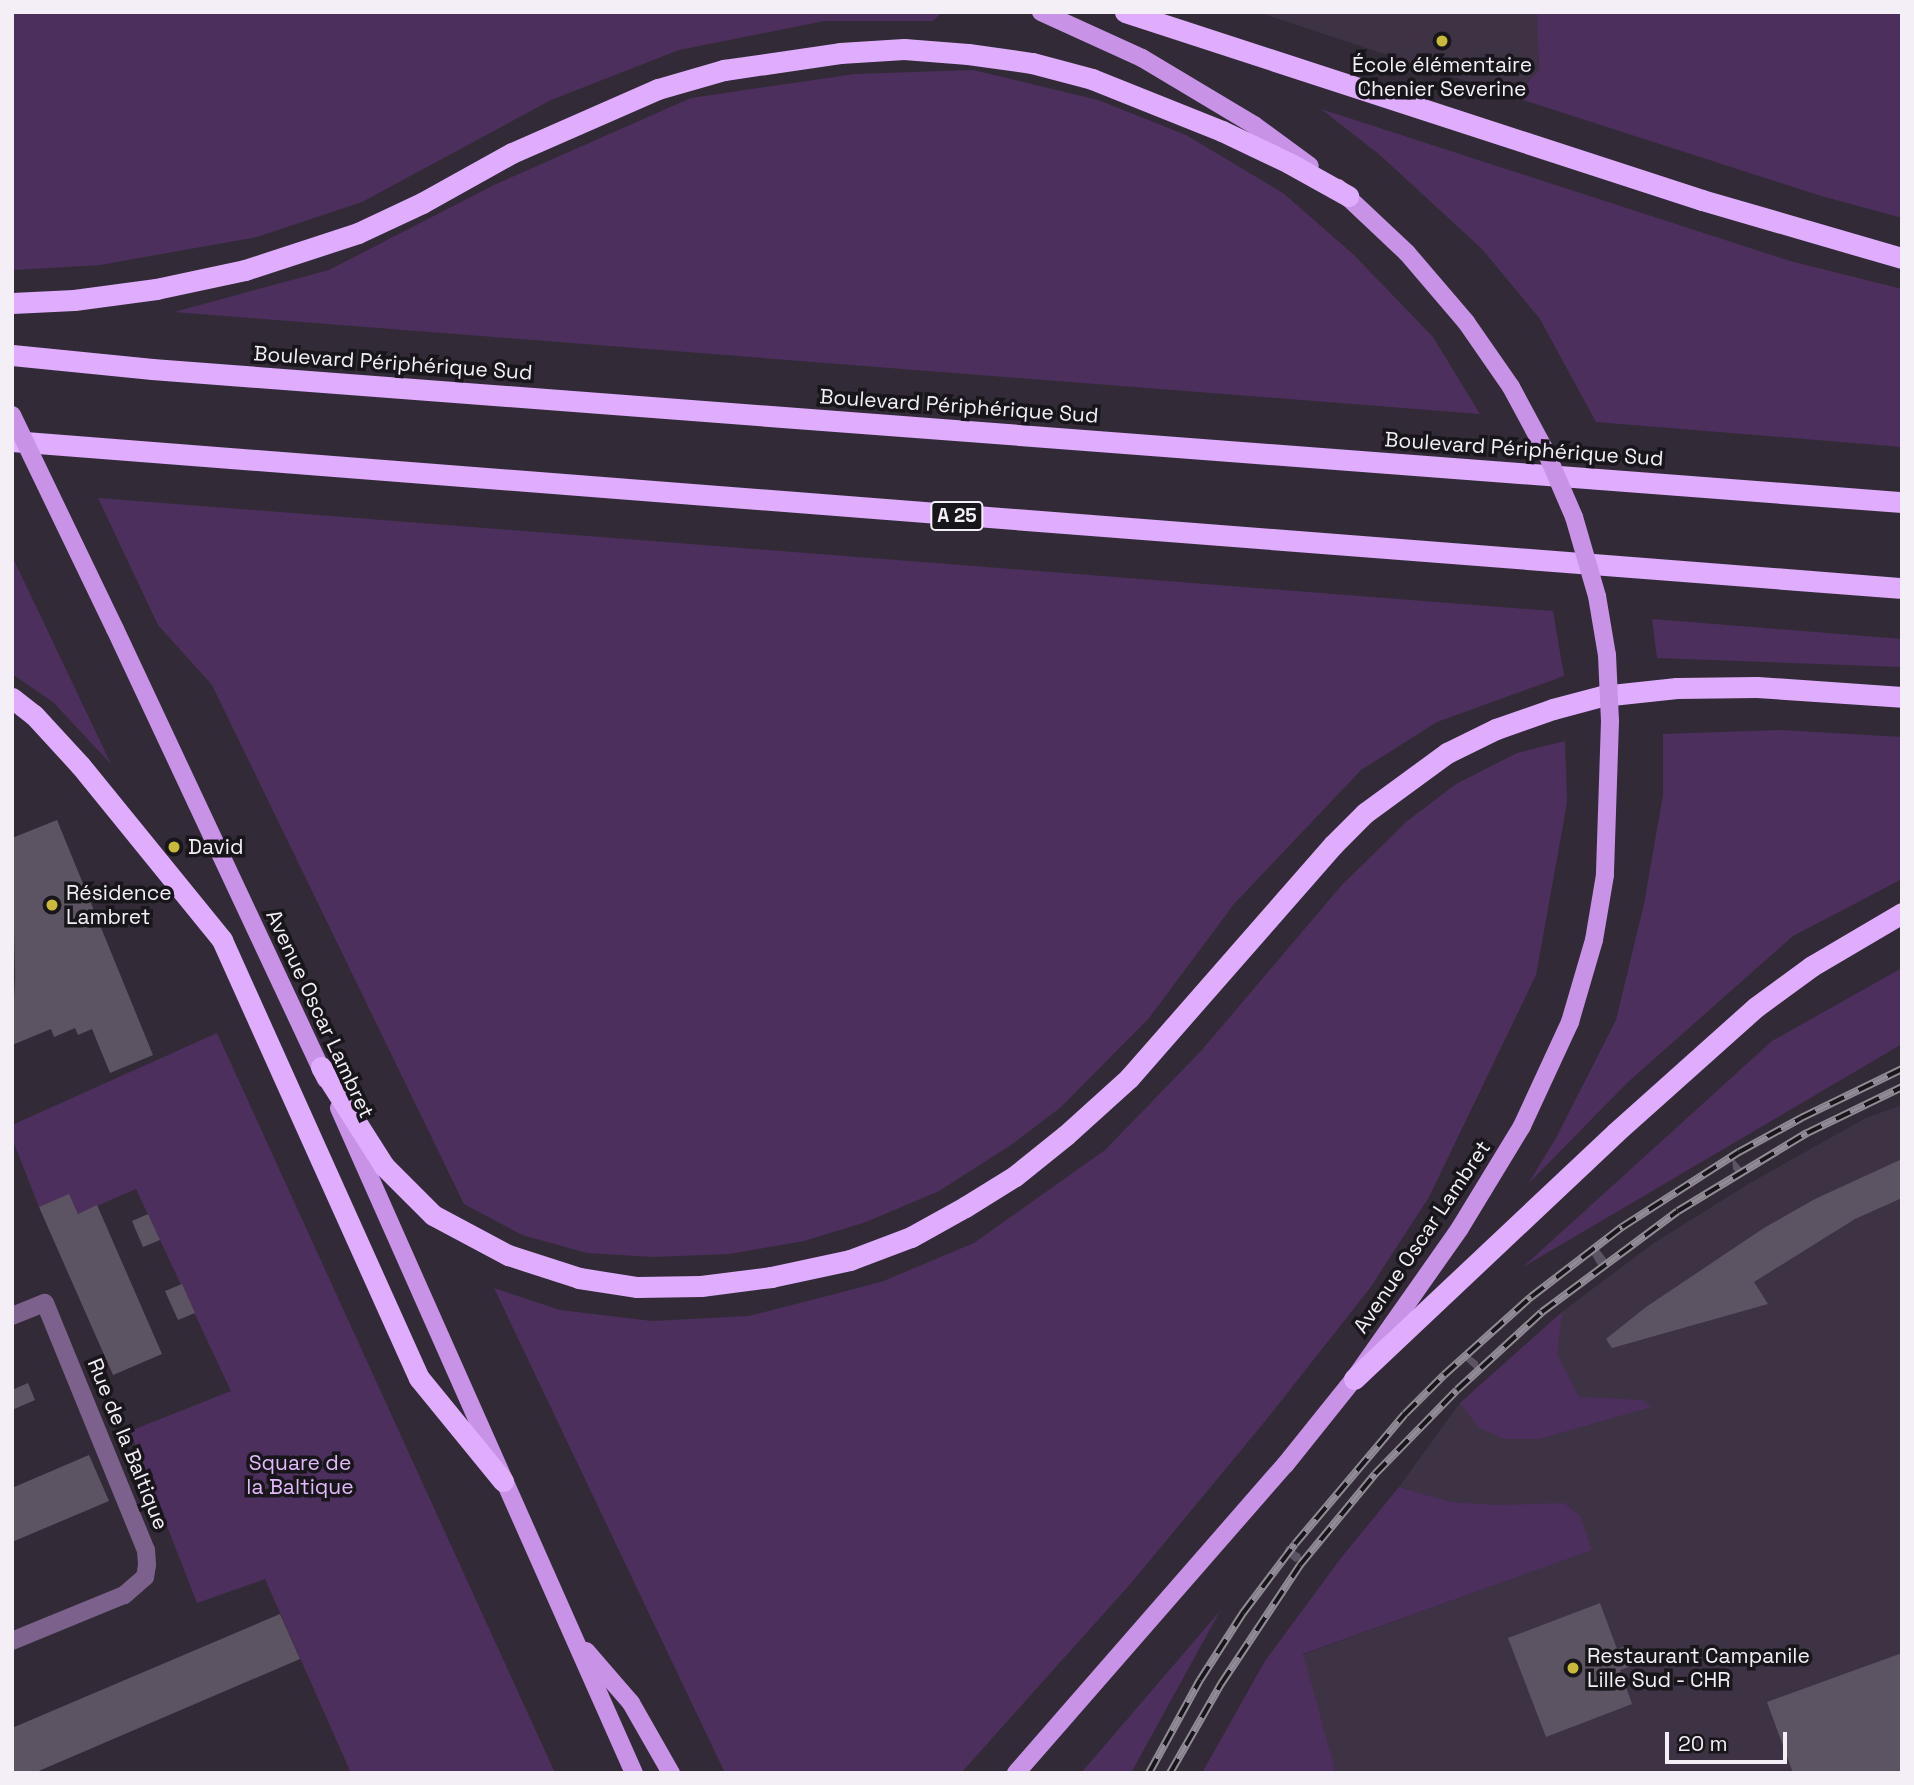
<!DOCTYPE html>
<meta charset="utf-8">
<style>
body{margin:0}
#map{position:relative;width:1914px;height:1785px;overflow:hidden;background:#322b37;font-family:"Space Grotesk",sans-serif}
div>[style]{position:absolute}
.built>*{inset:0;background:#3e3345}
.green>*{inset:0;background:#4c2f5d}
.building>*{inset:0;background:#5d5463}
.minor>*{height:18px;margin:-9px;padding:0 9px;transform-origin:9px;border-radius:9px;background:#7b618b}
.major>*{height:18px;margin:-9px;padding:0 9px;transform-origin:9px;border-radius:9px;background:#c892e7}
.highway>*{height:21px;margin:-10.5px;padding:0 10.5px;transform-origin:10.5px;border-radius:10.5px;background:#e0adfe}
.rail>*{height:8px;margin-top:-4px;transform-origin:0;background:repeating-linear-gradient(90deg,#18151b 0 16px,#918b95 0 32px);box-sizing:border-box;border-block:2px solid #918b95}
.major-bridge>*{height:18px;margin:-9px;padding:0 9px;transform-origin:9px;border-radius:9px;background:#c892e7}
.dots>*{width:19px;height:19px;translate:-50% -50%;box-sizing:border-box;border:4px solid #18151b;border-radius:50%}
span{translate:-50% -50%;white-space:nowrap;text-align:center;line-height:1.15;-webkit-text-stroke:7px #18151b;paint-order:stroke}
.shield-label span{padding:2px 5px;background:#18151b;border:2px solid;border-radius:5px;-webkit-text-stroke-width:0}
.shield-label{font-size:19px;color:#f4eff7;font-weight:700}
.poi-label{font-size:21px;color:#f4eff7}
.left{translate:0 -50%;text-align:left}
.street-label{font-size:21px;color:#f4eff7}
.park-label{font-size:21px;color:#e2b9fb}
.frame{position:absolute;inset:0;border:14px solid #f4eff7;pointer-events:none}
.scale{position:absolute;left:1665px;top:1732px;width:122px;height:32px;box-sizing:border-box;border:4px solid #f4eff7;border-top:0;padding-left:9px;font-size:21px;line-height:24px;white-space:nowrap;color:#f4eff7;-webkit-text-stroke:5px #18151b;paint-order:stroke}
</style>
<div id="map">
<div class="built">
<div style="clip-path:polygon(1258px 12px,1537px 12px,1539px 70px,1514px 97px)"></div>
<div style="clip-path:polygon(1902px 1105px,1902px 1773px,1336px 1773px,1302px 1655px,1591px 1550px,1499px 1505px,1451px 1502px,1399px 1487px,1460px 1403px,1562px 1312px,1654px 1243px,1750px 1183px,1866px 1118px)"></div>
</div>
<div class="green">
<div style="clip-path:polygon(12px 12px,942px 12px,933px 21px,824px 21px,679px 50px,551px 100px,362px 202px,257px 237px,100px 265px,14px 270px)"></div>
<div style="clip-path:polygon(1537px 12px,1902px 12px,1902px 218px,1818px 195px,1514px 97px,1539px 70px)"></div>
<div style="clip-path:polygon(973px 70px,1098px 100px,1186px 135px,1283px 193px,1354px 255px,1433px 337px,1480px 414px,174px 312px,329px 270px,494px 185px,691px 98px,855px 74px)"></div>
<div style="clip-path:polygon(1321px 109px,1790px 261px,1902px 289px,1902px 447px,1596px 422px,1540px 319px,1482px 249px,1380px 155px)"></div>
<div style="clip-path:polygon(98px 498px,1553px 611px,1564px 676px,1437px 722px,1361px 770px,1234px 904px,1149px 1018px,1061px 1107px,1011px 1145px,939px 1191px,866px 1222px,804px 1241px,729px 1254px,653px 1257px,587px 1253px,522px 1235px,464px 1204px,212px 685px,158px 625px)"></div>
<div style="clip-path:polygon(12px 556px,111px 764px,53px 702px,12px 674px)"></div>
<div style="clip-path:polygon(1652px 619px,1902px 639px,1902px 667px,1657px 658px)"></div>
<div style="clip-path:polygon(1781px 730px,1902px 737px,1902px 879px,1793px 936px,1628px 1082px,1528px 1184px,1556px 1138px,1616px 1020px,1644px 904px,1663px 795px,1663px 734px)"></div>
<div style="clip-path:polygon(1565px 741px,1567px 803px,1536px 975px,1429px 1197px,1370px 1288px,1266px 1420px,1132px 1582px,961px 1773px,725px 1773px,494px 1288px,560px 1310px,652px 1321px,749px 1316px,881px 1282px,974px 1243px,1105px 1150px,1201px 1051px,1341px 886px,1406px 822px,1456px 784px,1517px 753px)"></div>
<div style="clip-path:polygon(1902px 968px,1902px 1044px,1523px 1267px,1772px 1041px)"></div>
<div style="clip-path:polygon(217px 1033px,555px 1773px,351px 1773px,265px 1579px,197px 1603px,130px 1431px,231px 1391px,136px 1189px,78px 1214px,69px 1195px,39px 1207px,12px 1138px,12px 1125px)"></div>
<div style="clip-path:polygon(1562px 1312px,1557px 1354px,1579px 1397px,1643px 1400px,1651px 1407px,1539px 1439px,1504px 1439px,1478px 1427px,1460px 1403px)"></div>
<div style="clip-path:polygon(1399px 1487px,1451px 1502px,1499px 1505px,1564px 1503px,1580px 1516px,1592px 1550px,1303px 1654px,1336px 1773px,1202px 1773px,1265px 1661px,1341px 1558px)"></div>
<div style="clip-path:polygon(1220px 1611px,1131px 1773px,1081px 1773px)"></div>
</div>
<div class="building">
<div style="clip-path:polygon(57px 820px,153px 1055px,110px 1073px,92px 1029px,78px 1035px,75px 1028px,54px 1037px,51px 1029px,12px 1045px,15px 977px,12px 838px)"></div>
<div style="clip-path:polygon(1732px 1157px,1744px 1171px,1739px 1176px,1733px 1169px)"></div>
<div style="clip-path:polygon(1902px 1159px,1902px 1198px,1855px 1219px,1754px 1282px,1768px 1304px,1612px 1348px,1606px 1339px,1646px 1307px,1764px 1228px,1815px 1199px)"></div>
<div style="clip-path:polygon(69px 1194px,78px 1214px,97px 1205px,162px 1354px,113px 1375px,39px 1207px)"></div>
<div style="clip-path:polygon(148px 1214px,160px 1240px,143px 1247px,132px 1221px)"></div>
<div style="clip-path:polygon(1598px 1248px,1607px 1260px,1599px 1267px,1589px 1250px)"></div>
<div style="clip-path:polygon(182px 1284px,195px 1313px,178px 1320px,165px 1291px)"></div>
<div style="clip-path:polygon(1468px 1354px,1478px 1362px,1478px 1372px,1463px 1358px)"></div>
<div style="clip-path:polygon(28px 1383px,35px 1400px,12px 1410px,12px 1390px)"></div>
<div style="clip-path:polygon(89px 1455px,109px 1501px,12px 1542px,12px 1488px)"></div>
<div style="clip-path:polygon(1287px 1546px,1300px 1554px,1302px 1559px,1295px 1562px,1284px 1552px)"></div>
<div style="clip-path:polygon(1600px 1603px,1617px 1649px,1625px 1646px,1632px 1666px,1620px 1670px,1632px 1704px,1546px 1737px,1508px 1638px)"></div>
<div style="clip-path:polygon(280px 1614px,300px 1659px,34px 1773px,12px 1773px,12px 1728px)"></div>
<div style="clip-path:polygon(1902px 1653px,1902px 1773px,1793px 1773px,1767px 1702px)"></div>
</div>
<div class="minor">
<div style="left:12px;top:1316px;width:35px;rotate:-22deg"></div>
<div style="left:45px;top:1303px;width:267px;rotate:67.8deg"></div>
<div style="left:146px;top:1550px;width:15px;rotate:86deg"></div>
<div style="left:147px;top:1565px;width:12px;rotate:99deg"></div>
<div style="left:145px;top:1577px;width:28px;rotate:139deg"></div>
<div style="left:124px;top:1595px;width:121px;rotate:157.7deg"></div>
</div>
<div class="major">
<div style="left:1041px;top:12px;width:111px;rotate:24.5deg"></div>
<div style="left:1142px;top:58px;width:131px;rotate:30.9deg"></div>
<div style="left:1254px;top:125px;width:69px;rotate:36.2deg"></div>
<div style="left:1338px;top:188px;width:95px;rotate:43.3deg"></div>
<div style="left:1407px;top:253px;width:91px;rotate:49.5deg"></div>
<div style="left:115px;top:629px;width:497px;rotate:64.9deg"></div>
<div style="left:339px;top:1108px;width:727px;rotate:66.08deg"></div>
<div style="left:586px;top:1651px;width:69px;rotate:49.1deg"></div>
<div style="left:631px;top:1703px;width:81px;rotate:60.3deg"></div>
<div style="left:1016px;top:1773px;width:409px;rotate:-48.9deg"></div>
<div style="left:1285px;top:1465px;width:110px;rotate:-51.3deg"></div>
<div style="left:1354px;top:1379px;width:184px;rotate:-54.9deg"></div>
<div style="left:1460px;top:1228px;width:119px;rotate:-58.7deg"></div>
<div style="left:1522px;top:1126px;width:115px;rotate:-65.2deg"></div>
<div style="left:1570px;top:1022px;width:85px;rotate:-73.7deg"></div>
<div style="left:1594px;top:940px;width:66px;rotate:-80.4deg"></div>
</div>
<div class="highway">
<div style="left:1125px;top:12px;width:607px;rotate:18.05deg"></div>
<div style="left:1702px;top:200px;width:208px;rotate:16.2deg"></div>
<div style="left:12px;top:303px;width:62px;rotate:-2.8deg"></div>
<div style="left:74px;top:300px;width:83px;rotate:-7.6deg"></div>
<div style="left:156px;top:289px;width:91px;rotate:-12.1deg"></div>
<div style="left:245px;top:270px;width:119px;rotate:-18.1deg"></div>
<div style="left:358px;top:233px;width:71px;rotate:-25.1deg"></div>
<div style="left:422px;top:203px;width:103px;rotate:-29.1deg"></div>
<div style="left:512px;top:153px;width:159px;rotate:-23.7deg"></div>
<div style="left:658px;top:89px;width:69px;rotate:-16.1deg"></div>
<div style="left:724px;top:70px;width:117px;rotate:-8.3deg"></div>
<div style="left:840px;top:53px;width:64px;rotate:-3.6deg"></div>
<div style="left:904px;top:49px;width:64px;rotate:4.5deg"></div>
<div style="left:968px;top:54px;width:65px;rotate:8deg"></div>
<div style="left:1032px;top:63px;width:62px;rotate:14.9deg"></div>
<div style="left:1092px;top:79px;width:140px;rotate:21.8deg"></div>
<div style="left:1222px;top:131px;width:74px;rotate:25.5deg"></div>
<div style="left:1289px;top:163px;width:68px;rotate:29.2deg"></div>
<div style="left:12px;top:355px;width:141px;rotate:5.7deg"></div>
<div style="left:152px;top:369px;width:1755px;rotate:4.35deg"></div>
<div style="left:12px;top:441px;width:1896px;rotate:4.45deg"></div>
<div style="left:12px;top:698px;width:28px;rotate:38deg"></div>
<div style="left:34px;top:715px;width:68px;rotate:47.4deg"></div>
<div style="left:80px;top:765px;width:225px;rotate:50.9deg"></div>
<div style="left:222px;top:940px;width:480px;rotate:65.8deg"></div>
<div style="left:419px;top:1378px;width:133px;rotate:50.8deg"></div>
<div style="left:321px;top:1067px;width:117px;rotate:57.5deg"></div>
<div style="left:384px;top:1166px;width:69px;rotate:45deg"></div>
<div style="left:433px;top:1215px;width:85px;rotate:28.1deg"></div>
<div style="left:508px;top:1255px;width:75px;rotate:17.9deg"></div>
<div style="left:579px;top:1278px;width:59px;rotate:8.8deg"></div>
<div style="left:637px;top:1287px;width:64px;rotate:-0.9deg"></div>
<div style="left:701px;top:1286px;width:71px;rotate:-7.3deg"></div>
<div style="left:771px;top:1277px;width:81px;rotate:-12.1deg"></div>
<div style="left:850px;top:1260px;width:65px;rotate:-20.7deg"></div>
<div style="left:911px;top:1237px;width:62px;rotate:-29.1deg"></div>
<div style="left:965px;top:1207px;width:59px;rotate:-31.8deg"></div>
<div style="left:1015px;top:1176px;width:65px;rotate:-38.8deg"></div>
<div style="left:1066px;top:1135px;width:85px;rotate:-42.1deg"></div>
<div style="left:1129px;top:1078px;width:310px;rotate:-48.8deg"></div>
<div style="left:1333px;top:845px;width:45px;rotate:-45deg"></div>
<div style="left:1365px;top:813px;width:102px;rotate:-36.2deg"></div>
<div style="left:1447px;top:753px;width:55px;rotate:-26.1deg"></div>
<div style="left:1496px;top:729px;width:60px;rotate:-19.3deg"></div>
<div style="left:1553px;top:709px;width:51px;rotate:-14.9deg"></div>
<div style="left:1602px;top:696px;width:75px;rotate:-6.1deg"></div>
<div style="left:1677px;top:688px;width:80px;rotate:-0.7deg"></div>
<div style="left:1757px;top:687px;width:145px;rotate:3.9deg"></div>
<div style="left:1354px;top:1379px;width:359px;rotate:-43.3deg"></div>
<div style="left:1615px;top:1133px;width:189px;rotate:-41.8deg"></div>
<div style="left:1756px;top:1007px;width:69px;rotate:-36.2deg"></div>
<div style="left:1812px;top:966px;width:104px;rotate:-30.5deg"></div>
</div>
<div class="rail">
<div style="left:1149px;top:1773px;width:106px;rotate:-61.3deg"></div>
<div style="left:1200px;top:1680px;width:80px;rotate:-57.3deg"></div>
<div style="left:1243px;top:1613px;width:86px;rotate:-53deg"></div>
<div style="left:1295px;top:1544px;width:170px;rotate:-49.8deg"></div>
<div style="left:1405px;top:1414px;width:55px;rotate:-45deg"></div>
<div style="left:1444px;top:1375px;width:117px;rotate:-41.9deg"></div>
<div style="left:1531px;top:1297px;width:115px;rotate:-37.6deg"></div>
<div style="left:1622px;top:1227px;width:139px;rotate:-32.7deg"></div>
<div style="left:1739px;top:1152px;width:71px;rotate:-28.7deg"></div>
<div style="left:1801px;top:1118px;width:112px;rotate:-25.9deg"></div>
<div style="left:1170px;top:1773px;width:103px;rotate:-60.2deg"></div>
<div style="left:1221px;top:1684px;width:143px;rotate:-56.4deg"></div>
<div style="left:1300px;top:1565px;width:118px;rotate:-50.5deg"></div>
<div style="left:1375px;top:1474px;width:117px;rotate:-45.7deg"></div>
<div style="left:1457px;top:1390px;width:115px;rotate:-42.5deg"></div>
<div style="left:1542px;top:1312px;width:169px;rotate:-36.6deg"></div>
<div style="left:1678px;top:1211px;width:151px;rotate:-31.2deg"></div>
<div style="left:1807px;top:1133px;width:106px;rotate:-25.8deg"></div>
</div>
<div class="major-bridge">
<div style="left:1466px;top:322px;width:79px;rotate:55.3deg"></div>
<div style="left:1511px;top:387px;width:74px;rotate:61.7deg"></div>
<div style="left:1546px;top:452px;width:71px;rotate:66.7deg"></div>
<div style="left:1574px;top:517px;width:82px;rotate:73.8deg"></div>
<div style="left:1597px;top:596px;width:60px;rotate:80.4deg"></div>
<div style="left:1607px;top:655px;width:66px;rotate:87.4deg"></div>
<div style="left:1610px;top:721px;width:154px;rotate:91.9deg"></div>
<div style="left:12px;top:415px;width:237px;rotate:64.3deg"></div>
</div>
<div class="dots">
<div style="left:1442px;top:41px;background:#caba3a"></div>
<div style="left:174px;top:847px;background:#caba3a"></div>
<div style="left:52px;top:905px;background:#caba3a"></div>
<div style="left:1573px;top:1668px;background:#caba3a"></div>
</div>
<div class="shield-label">
<span style="left:957px;top:516px">A 25</span>
</div>
<div class="poi-label">
<span style="left:1442px;top:77px">École élémentaire<br>Chenier Severine</span>
<span class="left" style="left:188px;top:847px">David</span>
<span class="left" style="left:66px;top:905px">Résidence<br>Lambret</span>
<span class="left" style="left:1587px;top:1668px">Restaurant Campanile<br>Lille Sud - CHR</span>
</div>
<div class="street-label">
<span style="left:393px;top:363px;rotate:4deg">Boulevard Périphérique Sud</span>
<span style="left:959px;top:406px;rotate:4deg">Boulevard Périphérique Sud</span>
<span style="left:1524px;top:449px;rotate:4deg">Boulevard Périphérique Sud</span>
<span style="left:320px;top:1014px;rotate:65deg">Avenue Oscar Lambret</span>
<span style="left:1422px;top:1237px;rotate:-56deg">Avenue Oscar Lambret</span>
<span style="left:128px;top:1444px;rotate:68deg">Rue de la Baltique</span>
</div>
<div class="park-label">
<span style="left:300px;top:1475px">Square de<br>la Baltique</span>
</div>
<div class="frame"></div>
<div class="scale">20 m</div>
</div>
